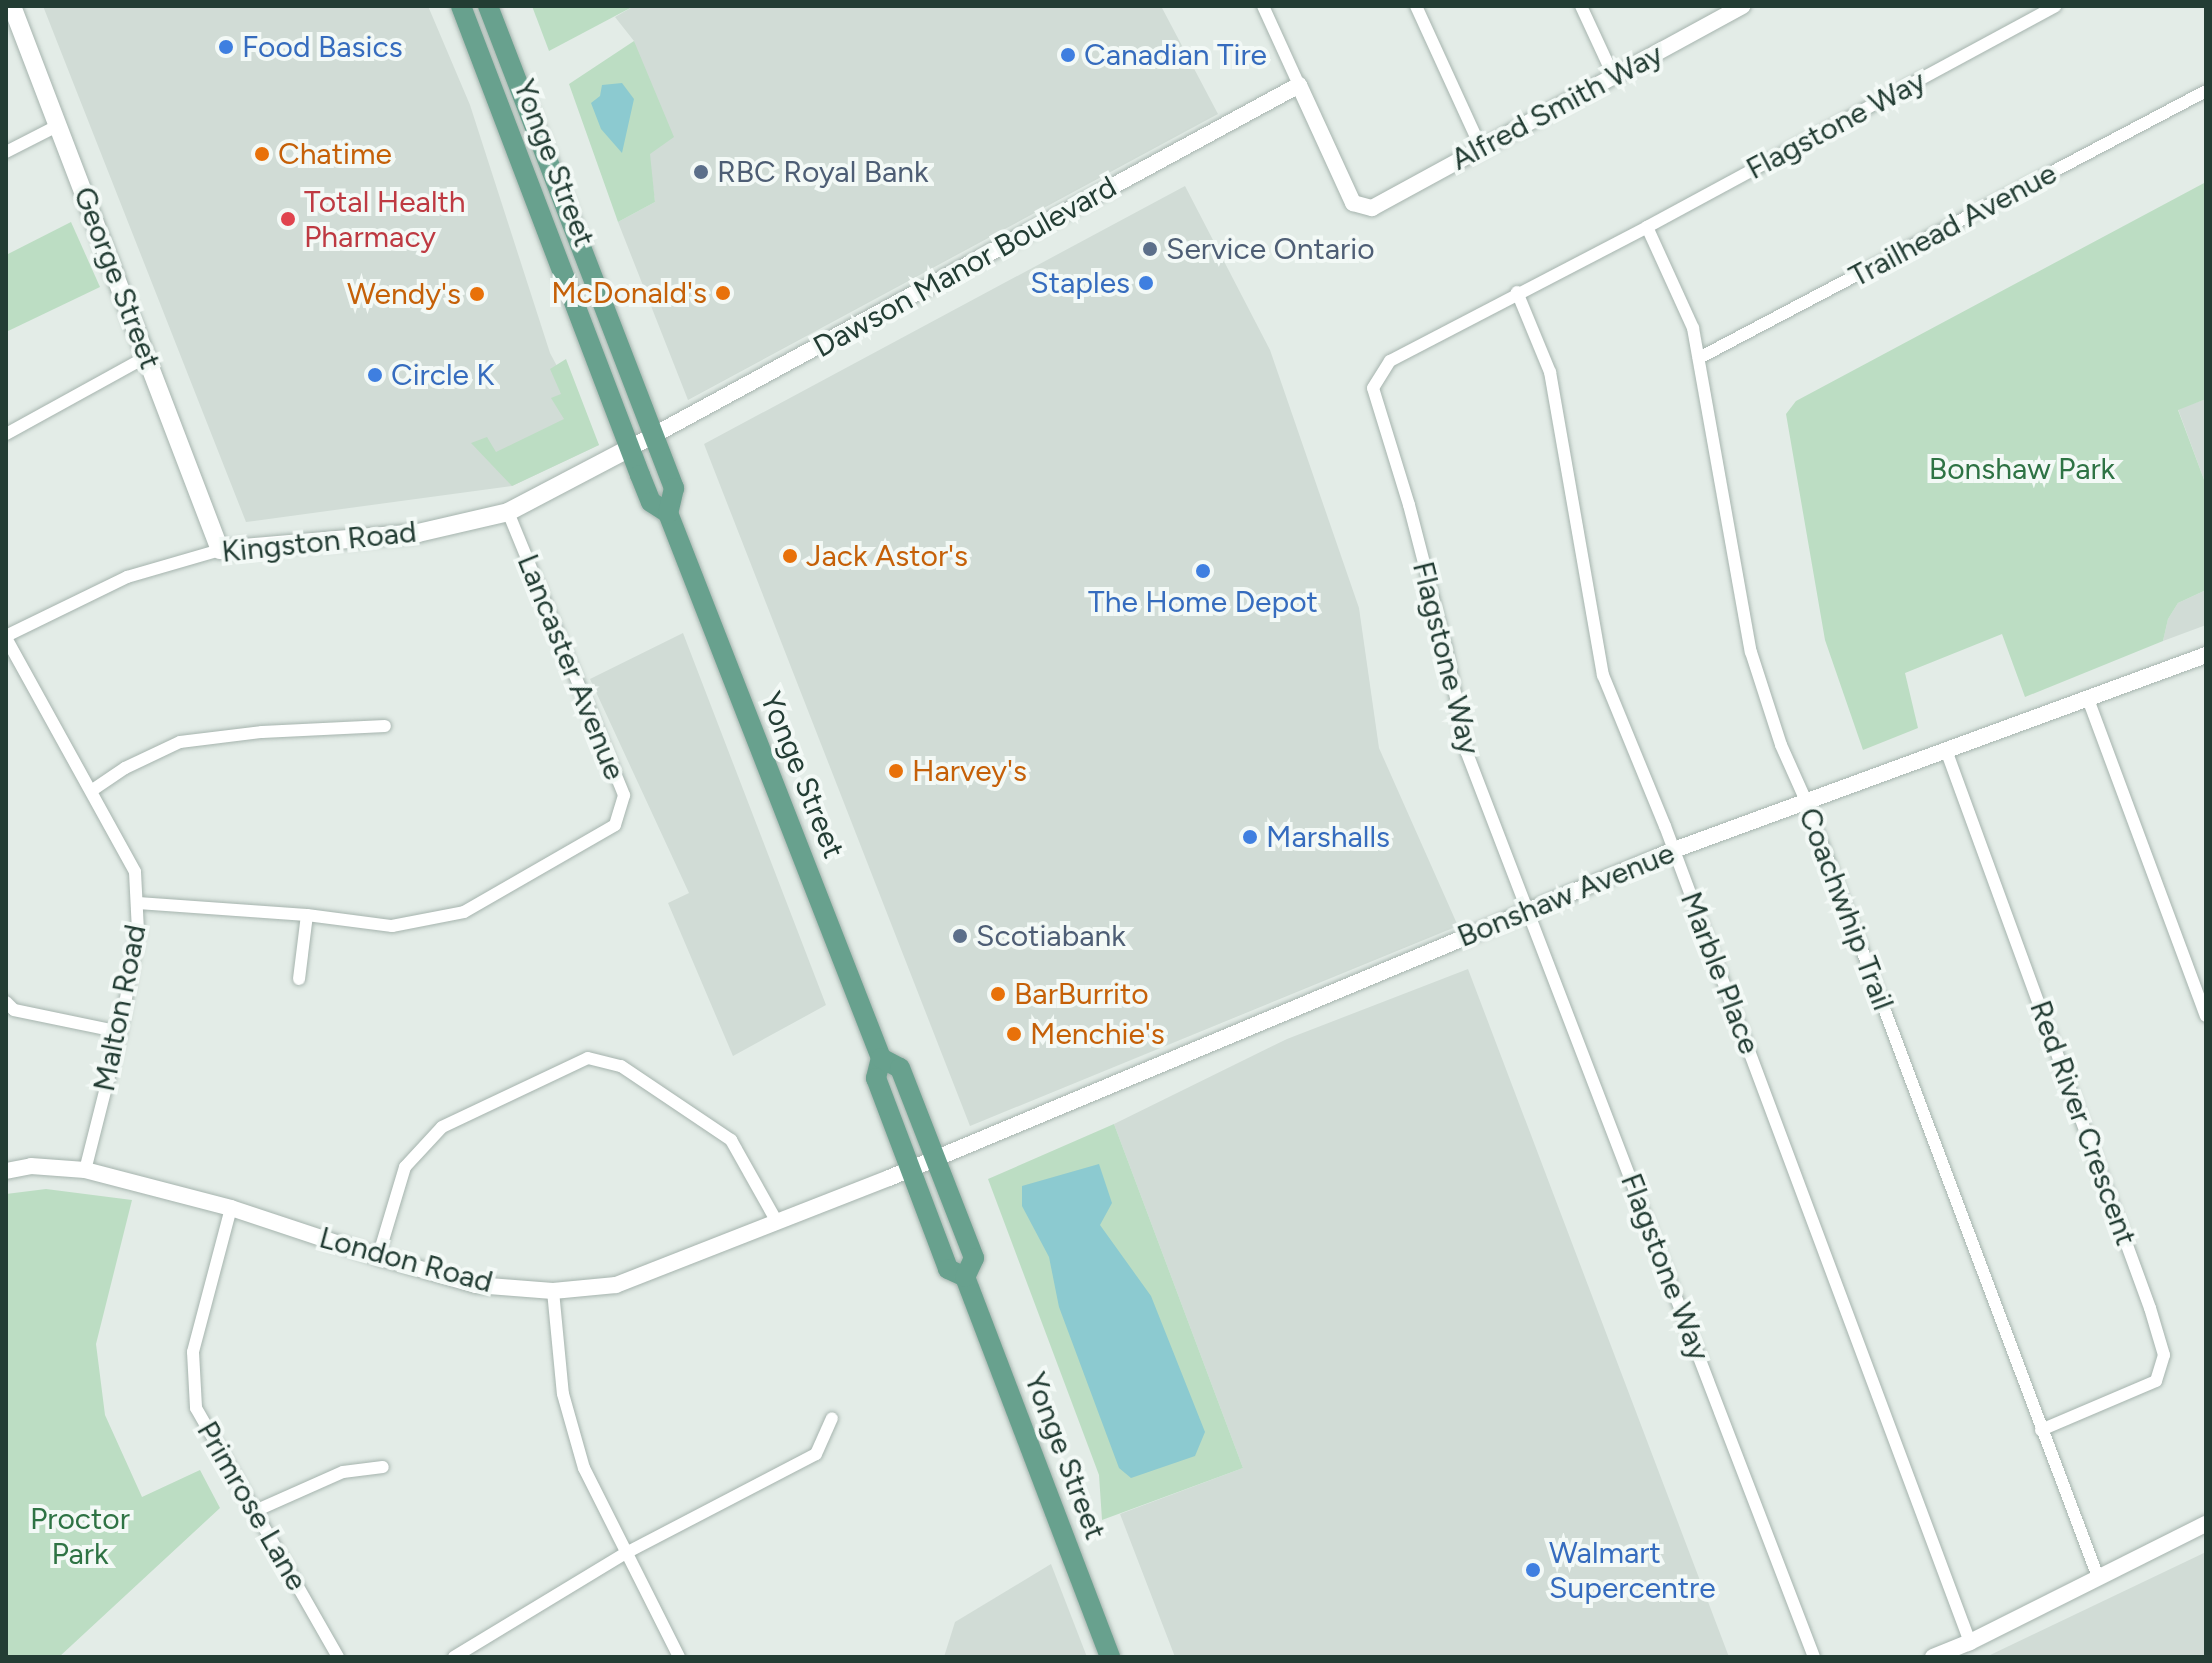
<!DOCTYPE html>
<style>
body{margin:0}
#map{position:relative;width:2212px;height:1663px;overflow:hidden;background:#e3ece7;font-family:Figtree,sans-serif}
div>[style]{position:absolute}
.built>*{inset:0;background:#d1dcd6}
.green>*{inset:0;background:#bcddc3}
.water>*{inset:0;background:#8ccad0}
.roads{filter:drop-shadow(0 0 2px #a6b4ae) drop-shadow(0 0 2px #a6b4ae)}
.minor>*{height:12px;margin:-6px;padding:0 6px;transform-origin:6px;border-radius:6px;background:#fff}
.tertiary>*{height:16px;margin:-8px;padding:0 8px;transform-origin:8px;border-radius:8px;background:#fff}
.secondary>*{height:18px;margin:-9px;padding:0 9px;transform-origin:9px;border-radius:9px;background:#fff}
.primary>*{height:20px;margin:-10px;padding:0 10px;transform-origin:10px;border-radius:10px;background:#68a18e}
.dots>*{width:22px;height:22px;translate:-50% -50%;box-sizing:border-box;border:4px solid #f3f9f6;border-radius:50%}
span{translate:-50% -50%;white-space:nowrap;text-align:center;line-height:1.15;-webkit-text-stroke:8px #f3f9f6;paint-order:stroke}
.shop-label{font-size:30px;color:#366cbe}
.left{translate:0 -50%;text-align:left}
.right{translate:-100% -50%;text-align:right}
.street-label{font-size:30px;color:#233d34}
.food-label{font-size:30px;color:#c56008}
.service-label{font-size:30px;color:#4e5e75}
.health-label{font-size:30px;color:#be3a42}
.park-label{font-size:30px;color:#2e7344}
.frame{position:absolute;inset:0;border:8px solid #233d34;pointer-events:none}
</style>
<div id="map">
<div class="built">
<div style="clip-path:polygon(43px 6px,428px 6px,470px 105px,550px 353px,599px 445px,512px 486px,246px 522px)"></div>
<div style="clip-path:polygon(634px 6px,1161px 6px,1218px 114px,688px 400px,618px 222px,655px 202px,634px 41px,615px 17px)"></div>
<div style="clip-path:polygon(1185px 186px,1270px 350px,1359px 608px,1379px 748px,1458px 926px,970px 1126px,704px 444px)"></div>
<div style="clip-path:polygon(2206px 399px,2206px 485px,2178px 409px)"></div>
<div style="clip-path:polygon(2206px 590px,2206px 625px,2163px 641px,2168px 619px,2178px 603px)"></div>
<div style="clip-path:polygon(683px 633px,826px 1005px,733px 1056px,668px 903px,689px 893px,590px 679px)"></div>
<div style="clip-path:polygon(1468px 969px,1729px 1657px,1175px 1657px,1120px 1514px,1243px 1468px,1114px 1124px,1287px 1039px)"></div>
<div style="clip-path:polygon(2206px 1552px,2206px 1657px,1986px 1657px)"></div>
<div style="clip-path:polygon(1051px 1564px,1087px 1657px,944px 1657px,955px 1622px)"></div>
</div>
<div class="green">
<div style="clip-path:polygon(532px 6px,634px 6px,549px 51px)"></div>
<div style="clip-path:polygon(634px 41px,674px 137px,650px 154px,655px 202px,618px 222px,569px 84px)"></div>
<div style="clip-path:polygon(2206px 182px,2206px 399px,2178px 410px,2206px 485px,2206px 590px,2178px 603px,2168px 619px,2163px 641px,2025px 697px,2002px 634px,1905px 673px,1918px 728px,1863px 750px,1825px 640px,1786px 414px,1796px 401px)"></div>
<div style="clip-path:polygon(71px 222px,100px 287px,6px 332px,6px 255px)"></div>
<div style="clip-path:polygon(566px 359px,599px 445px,512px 486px,471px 443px,487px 437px,496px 452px,564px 419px,551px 398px,561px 394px,550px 369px)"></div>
<div style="clip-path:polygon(1114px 1124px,1243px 1468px,1102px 1520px,1099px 1475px,988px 1179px)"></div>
<div style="clip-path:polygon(46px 1189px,132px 1200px,96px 1344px,105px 1415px,142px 1497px,200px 1470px,220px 1508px,59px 1657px,6px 1657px,6px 1194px)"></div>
</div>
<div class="water">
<div style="clip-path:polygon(622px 83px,634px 99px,622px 153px,601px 129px,591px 103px,600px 96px,602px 85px)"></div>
<div style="clip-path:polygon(1099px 1164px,1112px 1203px,1100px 1225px,1151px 1296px,1205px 1432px,1195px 1456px,1131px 1478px,1119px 1468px,1059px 1307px,1049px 1257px,1022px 1206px,1022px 1186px)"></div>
</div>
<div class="roads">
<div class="minor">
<div style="left:1263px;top:6px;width:87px;rotate:65.5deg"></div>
<div style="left:1416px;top:6px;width:156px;rotate:65.4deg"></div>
<div style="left:1581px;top:6px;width:78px;rotate:65.1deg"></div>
<div style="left:6px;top:152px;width:57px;rotate:-27deg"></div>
<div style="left:1647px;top:227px;width:111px;rotate:65.5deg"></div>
<div style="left:1693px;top:328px;width:329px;rotate:79.9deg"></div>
<div style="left:1751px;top:652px;width:98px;rotate:72.1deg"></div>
<div style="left:1781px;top:745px;width:61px;rotate:65.9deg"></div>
<div style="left:1806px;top:801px;width:829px;rotate:69.38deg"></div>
<div style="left:1517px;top:292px;width:87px;rotate:67.6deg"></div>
<div style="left:1550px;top:372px;width:308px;rotate:80.1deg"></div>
<div style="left:1603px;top:675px;width:163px;rotate:67.7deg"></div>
<div style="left:1665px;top:826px;width:871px;rotate:69.51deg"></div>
<div style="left:1699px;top:358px;width:573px;rotate:-27.77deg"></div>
<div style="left:6px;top:434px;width:162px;rotate:-28.8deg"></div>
<div style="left:6px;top:636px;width:135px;rotate:-26deg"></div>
<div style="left:127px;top:577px;width:97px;rotate:-16.2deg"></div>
<div style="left:6px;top:638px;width:267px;rotate:61.1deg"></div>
<div style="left:135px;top:872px;width:59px;rotate:87.1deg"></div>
<div style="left:138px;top:931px;width:103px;rotate:100.1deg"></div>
<div style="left:120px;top:1032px;width:142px;rotate:104.2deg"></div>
<div style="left:2088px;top:699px;width:338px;rotate:69.6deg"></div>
<div style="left:1946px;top:750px;width:594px;rotate:69.92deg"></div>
<div style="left:2150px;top:1308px;width:49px;rotate:73.4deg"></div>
<div style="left:2164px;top:1355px;width:27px;rotate:107deg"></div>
<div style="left:2156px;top:1381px;width:125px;rotate:156.9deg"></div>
<div style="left:91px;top:791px;width:41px;rotate:-34.1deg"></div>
<div style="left:125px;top:768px;width:61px;rotate:-25.3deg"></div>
<div style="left:180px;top:742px;width:83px;rotate:-7deg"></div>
<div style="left:262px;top:732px;width:123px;rotate:-2.8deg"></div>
<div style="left:138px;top:903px;width:169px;rotate:4.1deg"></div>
<div style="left:307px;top:915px;width:86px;rotate:7.4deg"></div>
<div style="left:392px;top:926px;width:73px;rotate:-11deg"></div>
<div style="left:464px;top:912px;width:174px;rotate:-29.9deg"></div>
<div style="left:615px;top:825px;width:31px;rotate:-73deg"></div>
<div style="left:624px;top:795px;width:306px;rotate:-112.3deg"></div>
<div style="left:299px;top:979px;width:64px;rotate:-82.9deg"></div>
<div style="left:6px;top:1002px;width:11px;rotate:45deg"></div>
<div style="left:14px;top:1010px;width:108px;rotate:11.7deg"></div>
<div style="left:231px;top:1208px;width:149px;rotate:104.8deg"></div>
<div style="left:193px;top:1352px;width:56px;rotate:86.9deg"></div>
<div style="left:196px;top:1408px;width:287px;rotate:60.3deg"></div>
<div style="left:378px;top:1257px;width:94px;rotate:-73.3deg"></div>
<div style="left:405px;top:1167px;width:54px;rotate:-47.2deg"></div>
<div style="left:442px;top:1127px;width:161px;rotate:-25.3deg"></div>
<div style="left:588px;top:1058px;width:34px;rotate:14deg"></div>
<div style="left:621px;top:1066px;width:133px;rotate:33.9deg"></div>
<div style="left:731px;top:1140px;width:94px;rotate:60.7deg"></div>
<div style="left:553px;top:1291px;width:103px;rotate:84.5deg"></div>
<div style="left:563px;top:1394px;width:77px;rotate:74.2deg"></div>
<div style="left:584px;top:1468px;width:212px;rotate:63.3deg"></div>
<div style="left:255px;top:1511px;width:96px;rotate:-23.9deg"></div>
<div style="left:343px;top:1472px;width:40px;rotate:-7.1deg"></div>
<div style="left:454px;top:1657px;width:201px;rotate:-31.2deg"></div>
<div style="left:626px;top:1553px;width:214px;rotate:-27.5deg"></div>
<div style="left:816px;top:1454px;width:39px;rotate:-66deg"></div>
<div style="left:1814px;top:1657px;width:968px;rotate:-111deg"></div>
<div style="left:1467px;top:753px;width:107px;rotate:-101.3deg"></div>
<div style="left:1446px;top:648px;width:148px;rotate:-104.5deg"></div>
<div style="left:1409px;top:505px;width:122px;rotate:-107.1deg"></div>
<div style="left:1373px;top:388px;width:32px;rotate:-58deg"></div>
<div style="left:1390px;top:361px;width:290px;rotate:-27.5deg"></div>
<div style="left:1647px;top:227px;width:464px;rotate:-28.4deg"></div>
</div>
<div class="tertiary">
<div style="left:630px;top:448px;width:761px;rotate:-28.48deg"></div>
<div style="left:1299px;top:85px;width:130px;rotate:65.4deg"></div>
<div style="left:1353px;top:203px;width:20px;rotate:15deg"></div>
<div style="left:1372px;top:208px;width:422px;rotate:-28.6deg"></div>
<div style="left:6px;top:1171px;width:25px;rotate:-11deg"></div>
<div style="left:31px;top:1166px;width:54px;rotate:4.2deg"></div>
<div style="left:85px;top:1170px;width:151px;rotate:14.6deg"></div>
<div style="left:231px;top:1208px;width:155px;rotate:18.4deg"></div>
<div style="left:378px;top:1257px;width:102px;rotate:15.9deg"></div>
<div style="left:476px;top:1285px;width:77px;rotate:4.5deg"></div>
<div style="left:553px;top:1291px;width:63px;rotate:-5.4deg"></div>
<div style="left:616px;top:1285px;width:293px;rotate:-21.4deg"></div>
<div style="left:889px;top:1178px;width:851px;rotate:-22.68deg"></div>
<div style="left:1674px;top:850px;width:567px;rotate:-20.13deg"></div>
<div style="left:1933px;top:1657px;width:40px;rotate:-22deg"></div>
<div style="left:1970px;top:1642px;width:264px;rotate:-26.6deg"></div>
</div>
<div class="secondary">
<div style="left:12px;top:6px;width:582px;rotate:69.08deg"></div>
<div style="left:220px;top:550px;width:199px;rotate:-4.9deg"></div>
<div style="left:418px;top:533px;width:92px;rotate:-13.1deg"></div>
<div style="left:508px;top:512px;width:138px;rotate:-27.7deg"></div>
</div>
<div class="primary">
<div style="left:461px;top:6px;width:502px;rotate:69.11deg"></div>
<div style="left:640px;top:475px;width:29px;rotate:68deg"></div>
<div style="left:651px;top:502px;width:20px;rotate:33deg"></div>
<div style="left:668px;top:513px;width:585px;rotate:68.65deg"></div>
<div style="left:881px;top:1058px;width:21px;rotate:104deg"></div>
<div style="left:876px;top:1078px;width:204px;rotate:69.3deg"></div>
<div style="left:948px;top:1269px;width:19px;rotate:25deg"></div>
<div style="left:965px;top:1277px;width:407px;rotate:69.1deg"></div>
<div style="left:488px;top:6px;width:517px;rotate:68.9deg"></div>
<div style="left:674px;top:488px;width:26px;rotate:103deg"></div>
<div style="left:881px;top:1058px;width:21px;rotate:28deg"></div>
<div style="left:900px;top:1068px;width:204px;rotate:68.7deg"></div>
<div style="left:974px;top:1258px;width:21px;rotate:115deg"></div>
</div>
</div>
<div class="dots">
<div style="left:226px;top:47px;background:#3f7fe0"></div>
<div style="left:1068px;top:55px;background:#3f7fe0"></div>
<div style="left:262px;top:154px;background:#e8710a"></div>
<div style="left:701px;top:172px;background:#5c6f8a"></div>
<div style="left:288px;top:219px;background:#e0444e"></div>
<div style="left:1150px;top:249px;background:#5c6f8a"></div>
<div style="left:1146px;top:283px;background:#3f7fe0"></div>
<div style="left:723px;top:293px;background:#e8710a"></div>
<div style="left:477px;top:294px;background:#e8710a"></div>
<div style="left:375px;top:375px;background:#3f7fe0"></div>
<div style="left:790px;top:556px;background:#e8710a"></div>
<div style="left:1203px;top:571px;background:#3f7fe0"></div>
<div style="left:896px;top:771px;background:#e8710a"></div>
<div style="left:1250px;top:837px;background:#3f7fe0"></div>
<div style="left:960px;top:936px;background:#5c6f8a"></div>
<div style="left:998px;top:994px;background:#e8710a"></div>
<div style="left:1014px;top:1034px;background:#e8710a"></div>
<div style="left:1533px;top:1570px;background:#3f7fe0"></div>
</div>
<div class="shop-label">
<span class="left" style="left:242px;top:47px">Food Basics</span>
<span class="left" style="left:1084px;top:55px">Canadian Tire</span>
<span class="right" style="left:1130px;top:283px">Staples</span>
<span class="left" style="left:391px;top:375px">Circle K</span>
<span style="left:1203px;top:602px">The Home Depot</span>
<span class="left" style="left:1266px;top:837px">Marshalls</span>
<span class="left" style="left:1549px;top:1570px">Walmart<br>Supercentre</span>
</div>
<div class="street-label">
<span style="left:1557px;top:107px;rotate:-28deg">Alfred Smith Way</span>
<span style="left:1836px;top:125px;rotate:-28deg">Flagstone Way</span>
<span style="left:554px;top:163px;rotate:69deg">Yonge Street</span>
<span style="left:1953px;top:225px;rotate:-28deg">Trailhead Avenue</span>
<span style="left:965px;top:267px;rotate:-29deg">Dawson Manor Boulevard</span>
<span style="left:117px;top:278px;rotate:69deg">George Street</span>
<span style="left:319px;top:542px;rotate:-6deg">Kingston Road</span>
<span style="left:1446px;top:658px;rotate:76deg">Flagstone Way</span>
<span style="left:571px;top:667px;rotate:68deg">Lancaster Avenue</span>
<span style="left:802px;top:775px;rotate:68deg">Yonge Street</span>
<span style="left:1566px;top:895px;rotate:-22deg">Bonshaw Avenue</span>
<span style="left:1846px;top:909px;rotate:69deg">Coachwhip Trail</span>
<span style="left:1720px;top:973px;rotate:69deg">Marble Place</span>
<span style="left:120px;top:1008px;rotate:-79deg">Malton Road</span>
<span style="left:2083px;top:1123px;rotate:70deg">Red River Crescent</span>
<span style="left:406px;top:1260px;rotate:15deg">London Road</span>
<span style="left:1665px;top:1267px;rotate:69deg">Flagstone Way</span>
<span style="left:1065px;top:1456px;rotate:69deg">Yonge Street</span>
<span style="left:252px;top:1506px;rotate:60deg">Primrose Lane</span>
</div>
<div class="food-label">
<span class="left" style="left:278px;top:154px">Chatime</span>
<span class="right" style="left:707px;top:293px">McDonald's</span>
<span class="right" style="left:461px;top:294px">Wendy's</span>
<span class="left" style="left:806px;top:556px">Jack Astor's</span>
<span class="left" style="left:912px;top:771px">Harvey's</span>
<span class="left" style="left:1014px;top:994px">BarBurrito</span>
<span class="left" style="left:1030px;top:1034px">Menchie's</span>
</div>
<div class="service-label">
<span class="left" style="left:717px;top:172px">RBC Royal Bank</span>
<span class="left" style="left:1166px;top:249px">Service Ontario</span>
<span class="left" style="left:976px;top:936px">Scotiabank</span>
</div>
<div class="health-label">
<span class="left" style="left:304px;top:219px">Total Health<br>Pharmacy</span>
</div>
<div class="park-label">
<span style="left:2022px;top:469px">Bonshaw Park</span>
<span style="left:80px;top:1536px">Proctor<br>Park</span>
</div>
<div class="frame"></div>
</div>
